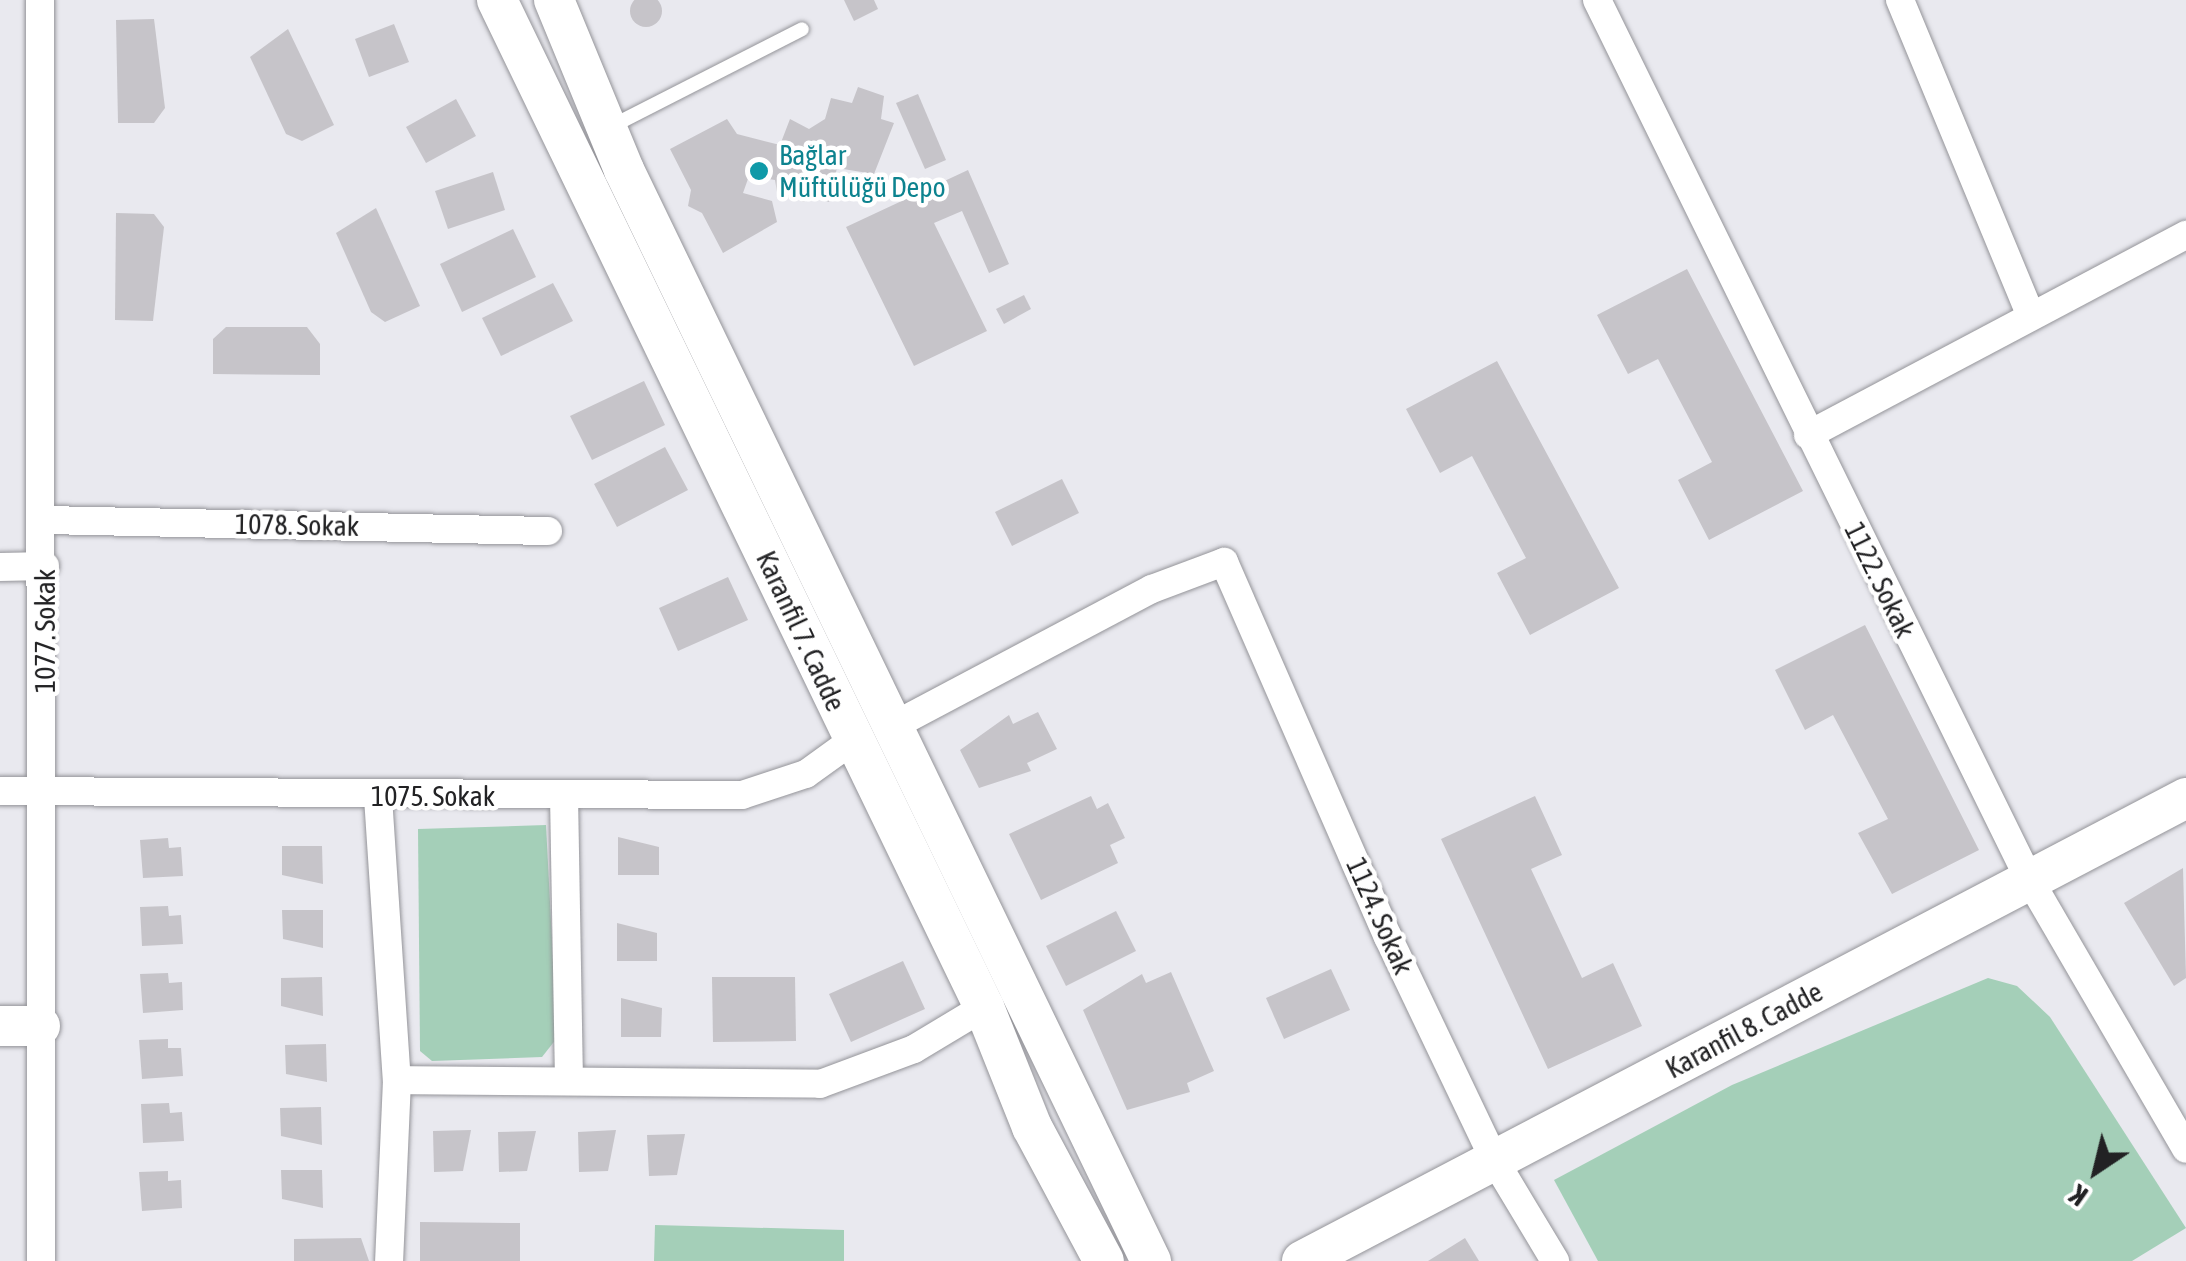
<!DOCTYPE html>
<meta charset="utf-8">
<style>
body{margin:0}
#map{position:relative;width:2186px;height:1261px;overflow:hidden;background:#e9e9ef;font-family:"Asap Condensed",sans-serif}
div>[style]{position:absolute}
.green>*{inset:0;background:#a4cfb8}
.building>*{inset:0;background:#c6c4c9}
.round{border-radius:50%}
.roads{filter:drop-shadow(0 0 2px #949499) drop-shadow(0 0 2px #949499)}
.lane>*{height:14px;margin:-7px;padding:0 7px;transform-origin:7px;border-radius:7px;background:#fff}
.street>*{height:28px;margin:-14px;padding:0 14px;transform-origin:14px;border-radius:14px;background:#fff}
.secondary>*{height:40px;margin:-20px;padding:0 20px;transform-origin:20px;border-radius:20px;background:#fff}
.dots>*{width:28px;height:28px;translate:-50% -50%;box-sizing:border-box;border:5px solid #fff;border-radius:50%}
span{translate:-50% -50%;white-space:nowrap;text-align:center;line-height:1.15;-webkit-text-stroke:9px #fff;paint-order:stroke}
.culture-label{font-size:28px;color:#0d838f}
.left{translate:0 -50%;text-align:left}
.street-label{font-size:28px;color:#222224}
.north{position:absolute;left:2046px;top:1121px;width:100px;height:100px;-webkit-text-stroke:8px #fff;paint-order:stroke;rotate:215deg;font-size:28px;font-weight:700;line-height:40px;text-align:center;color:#222224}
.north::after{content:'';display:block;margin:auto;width:35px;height:45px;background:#222224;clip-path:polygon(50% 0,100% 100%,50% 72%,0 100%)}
</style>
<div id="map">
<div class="green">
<div style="clip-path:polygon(546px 825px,557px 1038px,542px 1057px,432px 1061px,420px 1051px,418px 829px)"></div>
<div style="clip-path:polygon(1988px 978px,2017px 986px,2050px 1017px,2186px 1228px,2132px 1261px,1598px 1261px,1554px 1180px,1732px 1085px)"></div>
<div style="clip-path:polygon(655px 1225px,844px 1230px,844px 1261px,654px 1261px)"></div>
</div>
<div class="building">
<div class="round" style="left:630px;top:-5px;width:32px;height:32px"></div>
<div style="clip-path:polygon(844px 0,874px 0,878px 9px,854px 21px)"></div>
<div style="clip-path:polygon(154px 19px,165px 108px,154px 123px,118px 123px,116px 20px)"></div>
<div style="clip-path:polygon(394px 24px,409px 62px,369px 77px,355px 39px)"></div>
<div style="clip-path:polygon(288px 29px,334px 125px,302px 141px,286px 134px,250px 57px)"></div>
<div style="clip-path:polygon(858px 87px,884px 96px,881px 119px,894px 123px,874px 174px,837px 168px,829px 202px,810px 195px,804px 202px,777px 192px,775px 180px,749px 176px,743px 193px,772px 201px,777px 222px,723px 253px,702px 213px,688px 206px,691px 190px,670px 149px,727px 119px,737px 134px,780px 145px,790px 119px,809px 129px,825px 119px,831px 98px,852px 103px)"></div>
<div style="clip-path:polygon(918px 94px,946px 160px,925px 169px,896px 103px)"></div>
<div style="clip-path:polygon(456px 99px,476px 136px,426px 163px,406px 127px)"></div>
<div style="clip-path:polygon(968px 170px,1009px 264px,989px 273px,962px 211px,934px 223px,987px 331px,914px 366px,846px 227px)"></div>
<div style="clip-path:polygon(493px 172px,505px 210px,448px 229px,435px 191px)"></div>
<div style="clip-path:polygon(376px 208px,420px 306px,385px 322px,371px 312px,336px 233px)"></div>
<div style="clip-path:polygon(116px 213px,154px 214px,164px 227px,153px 321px,115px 320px)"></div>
<div style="clip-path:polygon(513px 229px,536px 277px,462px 312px,440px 264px)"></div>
<div style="clip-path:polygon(1687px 269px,1803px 491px,1709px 540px,1678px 480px,1712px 462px,1658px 359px,1628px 374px,1597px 315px)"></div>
<div style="clip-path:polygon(553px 283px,573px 321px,501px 356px,482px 318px)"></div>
<div style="clip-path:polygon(1024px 295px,1031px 309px,1004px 324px,996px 309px)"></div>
<div style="clip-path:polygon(226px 327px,307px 327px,320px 344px,320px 375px,213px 374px,213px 339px)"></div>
<div style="clip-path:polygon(1497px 361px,1619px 588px,1530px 635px,1497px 573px,1526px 558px,1472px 456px,1440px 473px,1406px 409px)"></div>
<div style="clip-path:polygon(644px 381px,665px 425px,592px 460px,570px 416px)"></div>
<div style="clip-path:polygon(665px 447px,688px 490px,617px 527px,594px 484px)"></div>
<div style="clip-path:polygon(1062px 479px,1079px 513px,1012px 546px,995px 512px)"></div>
<div style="clip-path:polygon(728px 577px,748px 620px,678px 651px,659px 608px)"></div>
<div style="clip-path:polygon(1865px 625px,1979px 850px,1892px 894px,1858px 833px,1888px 819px,1833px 715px,1805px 730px,1775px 670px)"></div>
<div style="clip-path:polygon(1038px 712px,1057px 749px,1027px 763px,1031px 771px,979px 788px,960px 750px,1009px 715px,1013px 724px)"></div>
<div style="clip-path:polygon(1091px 796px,1097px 809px,1108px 803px,1125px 838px,1110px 845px,1118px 863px,1041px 900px,1009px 834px)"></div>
<div style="clip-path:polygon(1535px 796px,1562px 855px,1531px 869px,1582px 978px,1613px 963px,1642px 1026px,1548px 1069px,1441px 839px)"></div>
<div style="clip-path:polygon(618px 837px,659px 847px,659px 875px,618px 875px)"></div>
<div style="clip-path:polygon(168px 838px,169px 848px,181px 847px,183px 876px,143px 878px,140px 840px)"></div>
<div style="clip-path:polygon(282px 846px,322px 846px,323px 884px,282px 875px)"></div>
<div style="clip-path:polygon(2183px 868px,2186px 978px,2174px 986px,2124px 903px)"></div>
<div style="clip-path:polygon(168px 906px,169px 916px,181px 915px,183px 944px,142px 946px,140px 907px)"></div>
<div style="clip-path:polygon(282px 910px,323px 910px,323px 948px,283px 939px)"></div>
<div style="clip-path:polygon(1116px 911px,1136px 951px,1066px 986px,1046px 946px)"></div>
<div style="clip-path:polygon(617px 923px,657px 933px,657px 961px,617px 961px)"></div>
<div style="clip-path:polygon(903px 961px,925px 1009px,851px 1042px,829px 994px)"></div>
<div style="clip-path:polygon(1331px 969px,1350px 1010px,1284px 1039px,1266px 998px)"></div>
<div style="clip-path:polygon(1171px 972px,1214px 1071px,1187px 1083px,1190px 1092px,1127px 1110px,1083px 1010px,1142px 974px,1146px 983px)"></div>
<div style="clip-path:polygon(168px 973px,169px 983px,182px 982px,183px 1010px,143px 1013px,140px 974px)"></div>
<div style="clip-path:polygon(322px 977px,323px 1016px,281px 1006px,281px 978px)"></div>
<div style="clip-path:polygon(712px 977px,795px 977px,796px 1041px,713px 1042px)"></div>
<div style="clip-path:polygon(621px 998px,662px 1008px,661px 1037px,621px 1037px)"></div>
<div style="clip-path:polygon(168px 1039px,168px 1048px,181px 1048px,183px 1076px,142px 1079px,139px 1040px)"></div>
<div style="clip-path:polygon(326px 1044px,327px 1082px,286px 1074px,285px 1045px)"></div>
<div style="clip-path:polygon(169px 1103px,170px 1113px,182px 1112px,184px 1141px,143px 1143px,141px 1104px)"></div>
<div style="clip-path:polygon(321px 1107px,322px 1145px,281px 1136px,280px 1108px)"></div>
<div style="clip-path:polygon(471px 1130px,463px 1171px,434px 1172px,433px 1131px)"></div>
<div style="clip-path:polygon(616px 1130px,608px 1171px,579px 1172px,578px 1132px)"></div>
<div style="clip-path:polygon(536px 1131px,527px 1171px,499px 1172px,498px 1132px)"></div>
<div style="clip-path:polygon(685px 1134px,677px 1175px,649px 1176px,647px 1135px)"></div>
<div style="clip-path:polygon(281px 1170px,322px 1170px,323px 1208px,282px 1199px)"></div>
<div style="clip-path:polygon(168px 1171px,168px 1181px,181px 1180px,182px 1208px,142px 1211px,139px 1172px)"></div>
<div style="clip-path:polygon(420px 1222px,520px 1223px,520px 1261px,420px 1261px)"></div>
<div style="clip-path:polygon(361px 1238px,369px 1261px,294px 1261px,294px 1239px)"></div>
<div style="clip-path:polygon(1465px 1238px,1479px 1261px,1428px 1261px)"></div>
</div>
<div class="roads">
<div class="lane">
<div style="left:612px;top:126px;width:213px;rotate:-27deg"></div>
</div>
<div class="street">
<div style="left:40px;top:0;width:1261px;rotate:89.95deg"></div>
<div style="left:1597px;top:0;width:979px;rotate:63.83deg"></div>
<div style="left:2029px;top:879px;width:312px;rotate:59.8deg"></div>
<div style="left:1900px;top:0;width:337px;rotate:67.5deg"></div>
<div style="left:1808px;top:435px;width:428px;rotate:-27.9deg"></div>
<div style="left:46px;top:520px;width:502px;rotate:1.26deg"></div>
<div style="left:0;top:567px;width:45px;rotate:-1.3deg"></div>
<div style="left:891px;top:727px;width:295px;rotate:-27.9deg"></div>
<div style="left:1152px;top:589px;width:77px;rotate:-20.6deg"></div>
<div style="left:1224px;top:562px;width:409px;rotate:66.4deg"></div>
<div style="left:1388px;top:937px;width:248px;rotate:64.5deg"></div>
<div style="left:1495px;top:1161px;width:117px;rotate:59deg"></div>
<div style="left:0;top:791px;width:742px;rotate:0.31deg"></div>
<div style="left:742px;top:795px;width:67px;rotate:-18.2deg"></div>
<div style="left:806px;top:774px;width:57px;rotate:-35.7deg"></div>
<div style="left:564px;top:795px;width:282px;rotate:89deg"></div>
<div style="left:378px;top:797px;width:284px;rotate:86.2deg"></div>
<div style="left:397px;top:1080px;width:181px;rotate:92.5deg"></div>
<div style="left:397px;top:1080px;width:423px;rotate:0.5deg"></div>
<div style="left:820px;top:1084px;width:100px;rotate:-20.4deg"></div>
<div style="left:914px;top:1049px;width:82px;rotate:-31deg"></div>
</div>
<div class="secondary">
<div style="left:497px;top:0;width:1119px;rotate:64.19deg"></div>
<div style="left:984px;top:1007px;width:129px;rotate:68.2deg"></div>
<div style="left:1032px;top:1127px;width:152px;rotate:61.8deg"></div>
<div style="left:554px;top:0;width:184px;rotate:67.6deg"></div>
<div style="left:624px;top:170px;width:1212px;rotate:64.22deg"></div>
<div style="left:0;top:1026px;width:40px"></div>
<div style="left:1302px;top:1261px;width:998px;rotate:-27.64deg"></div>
</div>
</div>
<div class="dots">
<div style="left:759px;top:171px;background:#0f9aa8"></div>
</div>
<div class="culture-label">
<span class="left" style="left:779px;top:171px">Bağlar<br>Müftülüğü Depo</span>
</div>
<div class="street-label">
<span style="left:297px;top:525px;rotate:1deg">1078. Sokak</span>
<span style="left:1880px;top:580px;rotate:64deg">1122. Sokak</span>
<span style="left:45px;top:631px;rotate:-90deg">1077. Sokak</span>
<span style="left:801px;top:631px;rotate:65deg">Karanfil 7. Cadde</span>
<span style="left:433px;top:796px">1075. Sokak</span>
<span style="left:1380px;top:916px;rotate:66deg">1124. Sokak</span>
<span style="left:1744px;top:1030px;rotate:-28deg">Karanfil 8. Cadde</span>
</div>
<div class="north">K</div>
</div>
